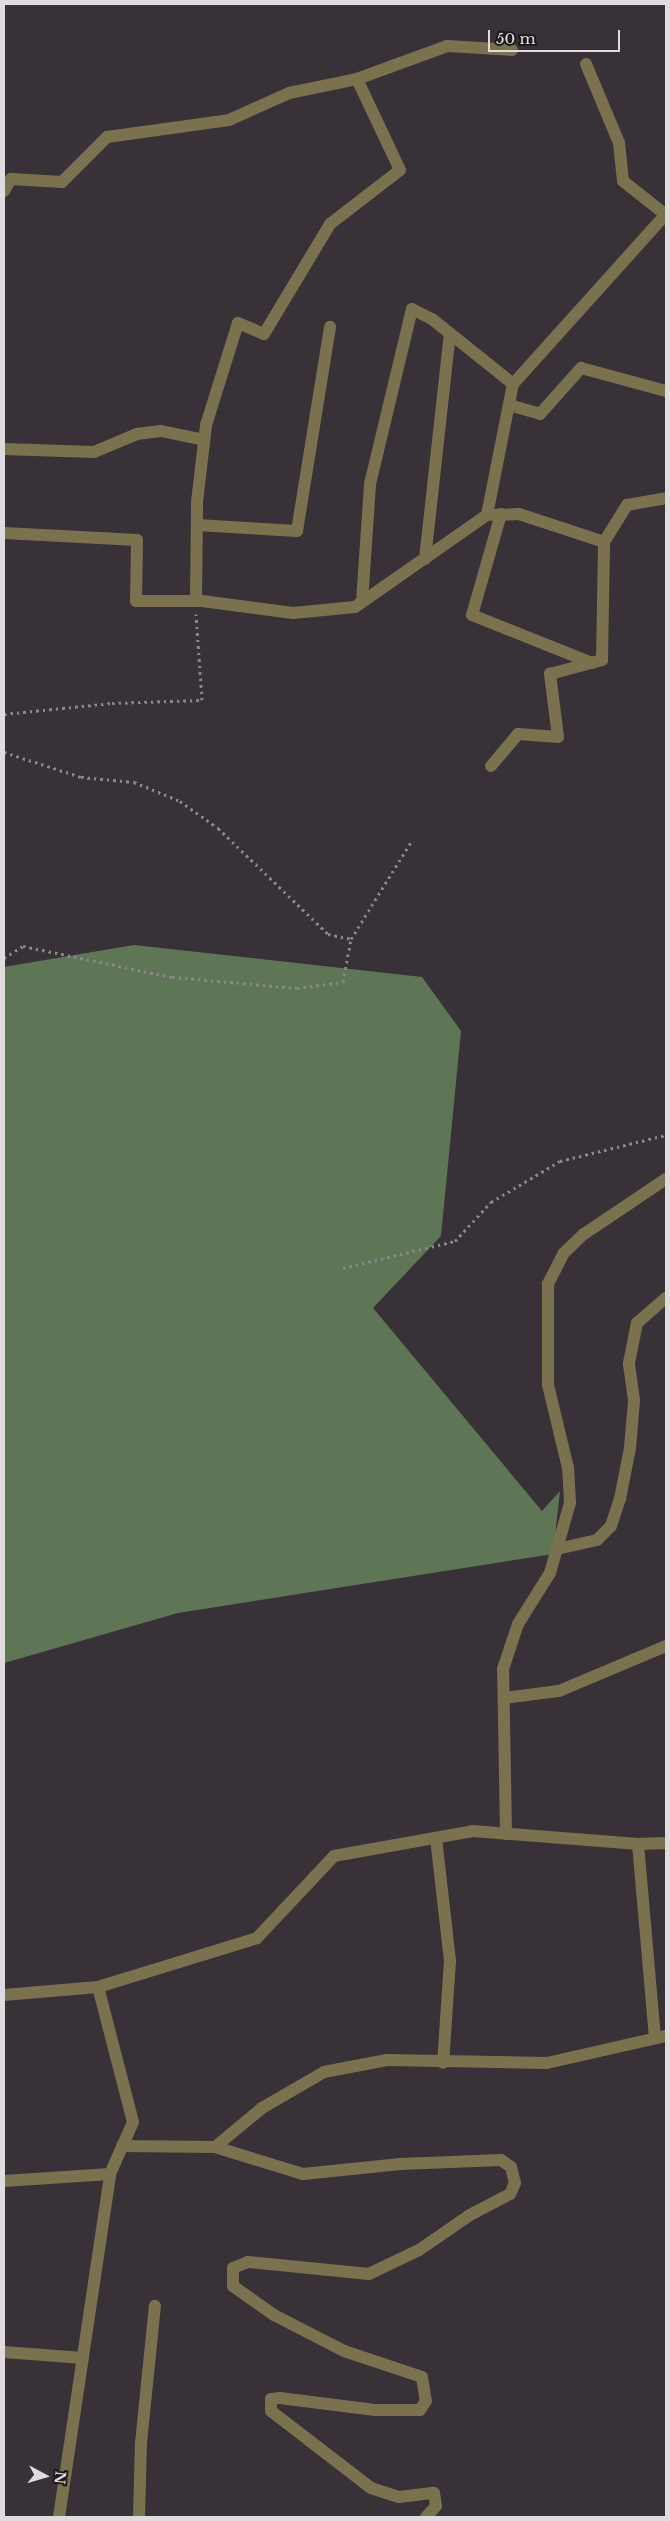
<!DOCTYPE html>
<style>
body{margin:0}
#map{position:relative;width:670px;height:2521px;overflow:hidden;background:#383137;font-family:"Libre Baskerville",serif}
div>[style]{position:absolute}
.forest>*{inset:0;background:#5e7656}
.path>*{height:3px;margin-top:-1.5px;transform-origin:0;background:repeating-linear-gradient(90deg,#8c868b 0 2.5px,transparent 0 6.5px)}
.minor>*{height:12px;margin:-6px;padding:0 6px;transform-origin:6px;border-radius:6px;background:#7a724e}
span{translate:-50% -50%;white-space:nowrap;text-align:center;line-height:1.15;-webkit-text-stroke:4.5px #1d1a1d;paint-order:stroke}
.frame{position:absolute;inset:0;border:5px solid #e0dbdf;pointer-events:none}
.north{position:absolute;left:20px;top:2451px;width:50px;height:50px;-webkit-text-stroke:4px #1d1a1d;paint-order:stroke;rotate:96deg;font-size:14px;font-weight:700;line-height:20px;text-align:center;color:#e0dbdf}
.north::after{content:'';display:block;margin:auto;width:18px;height:22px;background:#e0dbdf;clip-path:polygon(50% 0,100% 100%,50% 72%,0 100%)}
.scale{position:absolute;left:488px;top:30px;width:132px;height:22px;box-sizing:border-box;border:2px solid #e0dbdf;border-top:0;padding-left:6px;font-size:15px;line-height:18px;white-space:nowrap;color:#e0dbdf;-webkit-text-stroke:4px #1d1a1d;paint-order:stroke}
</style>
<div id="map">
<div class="forest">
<div style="clip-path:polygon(134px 945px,422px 977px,461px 1031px,441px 1236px,373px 1308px,542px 1511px,560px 1491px,553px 1554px,178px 1613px,4px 1663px,4px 967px)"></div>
</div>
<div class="path">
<div style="left:4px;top:714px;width:109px;rotate:-5.8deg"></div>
<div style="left:112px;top:703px;width:90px;rotate:-1.9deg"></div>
<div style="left:202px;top:700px;width:86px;rotate:-94deg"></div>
<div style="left:4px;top:752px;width:81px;rotate:18deg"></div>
<div style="left:81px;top:777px;width:53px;rotate:5.4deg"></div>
<div style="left:134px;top:782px;width:50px;rotate:22.4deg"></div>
<div style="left:180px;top:801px;width:47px;rotate:35.4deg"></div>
<div style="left:218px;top:828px;width:153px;rotate:43.9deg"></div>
<div style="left:328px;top:934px;width:24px;rotate:12deg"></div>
<div style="left:351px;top:939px;width:114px;rotate:-58.3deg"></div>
<div style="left:4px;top:958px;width:22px;rotate:-32deg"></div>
<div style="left:23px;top:946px;width:152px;rotate:11.8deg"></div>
<div style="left:172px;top:977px;width:125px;rotate:5deg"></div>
<div style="left:297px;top:988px;width:46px;rotate:-7.4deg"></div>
<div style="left:343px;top:982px;width:44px;rotate:-79.5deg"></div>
<div style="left:343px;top:1268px;width:115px;rotate:-13.6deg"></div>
<div style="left:455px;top:1241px;width:53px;rotate:-47.3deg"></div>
<div style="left:491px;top:1202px;width:80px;rotate:-30.7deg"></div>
<div style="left:560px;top:1161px;width:109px;rotate:-13.8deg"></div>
</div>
<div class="minor">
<div style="left:586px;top:64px;width:86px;rotate:67.3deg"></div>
<div style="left:619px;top:143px;width:38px;rotate:84deg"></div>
<div style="left:623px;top:181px;width:55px;rotate:38.3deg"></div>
<div style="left:4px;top:191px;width:14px;rotate:-60deg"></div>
<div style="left:11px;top:179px;width:51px;rotate:3.4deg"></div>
<div style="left:62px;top:182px;width:64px;rotate:-45deg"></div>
<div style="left:107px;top:137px;width:123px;rotate:-7.9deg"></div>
<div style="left:229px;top:120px;width:66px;rotate:-24.2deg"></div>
<div style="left:289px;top:93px;width:69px;rotate:-11.6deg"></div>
<div style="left:357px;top:79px;width:96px;rotate:-20.1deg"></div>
<div style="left:447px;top:46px;width:65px;rotate:3.5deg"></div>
<div style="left:509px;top:405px;width:32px;rotate:16deg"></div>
<div style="left:540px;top:414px;width:62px;rotate:-48.3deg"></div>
<div style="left:581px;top:368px;width:88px;rotate:15.1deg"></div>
<div style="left:4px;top:449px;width:90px;rotate:1.9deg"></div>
<div style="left:94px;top:452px;width:47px;rotate:-22.7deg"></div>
<div style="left:137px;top:434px;width:24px;rotate:-7deg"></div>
<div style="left:161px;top:431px;width:44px;rotate:11.8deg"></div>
<div style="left:501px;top:514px;width:105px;rotate:106deg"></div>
<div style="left:472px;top:615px;width:129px;rotate:21.8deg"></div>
<div style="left:493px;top:515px;width:26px;rotate:-2deg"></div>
<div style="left:519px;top:514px;width:89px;rotate:18.2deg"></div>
<div style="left:604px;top:542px;width:44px;rotate:-58.1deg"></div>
<div style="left:627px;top:505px;width:40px;rotate:-10deg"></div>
<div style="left:197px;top:525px;width:100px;rotate:3.4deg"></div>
<div style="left:297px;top:531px;width:207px;rotate:-80.8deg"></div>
<div style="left:4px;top:533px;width:133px;rotate:3deg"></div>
<div style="left:137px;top:540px;width:61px;rotate:90.9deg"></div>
<div style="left:136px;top:601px;width:66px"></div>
<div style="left:202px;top:601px;width:92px;rotate:7.5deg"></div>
<div style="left:293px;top:613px;width:62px;rotate:-5.5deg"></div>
<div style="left:355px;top:607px;width:161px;rotate:-34.9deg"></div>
<div style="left:487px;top:515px;width:134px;rotate:-78.8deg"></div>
<div style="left:513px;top:384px;width:229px;rotate:-48deg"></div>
<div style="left:425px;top:559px;width:226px;rotate:-83.7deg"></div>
<div style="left:196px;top:601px;width:99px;rotate:-89.4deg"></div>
<div style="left:197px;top:502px;width:78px;rotate:-83.3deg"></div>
<div style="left:206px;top:425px;width:107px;rotate:-72.6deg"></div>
<div style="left:238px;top:323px;width:28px;rotate:23deg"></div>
<div style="left:264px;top:334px;width:128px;rotate:-59deg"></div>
<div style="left:330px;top:224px;width:88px;rotate:-37.6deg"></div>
<div style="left:400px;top:170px;width:101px;rotate:-115.3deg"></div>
<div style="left:362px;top:602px;width:118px;rotate:-86.1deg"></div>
<div style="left:370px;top:484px;width:180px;rotate:-76.5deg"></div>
<div style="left:412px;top:309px;width:22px;rotate:27deg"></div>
<div style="left:432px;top:319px;width:104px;rotate:38.7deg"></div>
<div style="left:491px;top:766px;width:42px;rotate:-49.8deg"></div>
<div style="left:518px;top:734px;width:40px;rotate:4.3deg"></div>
<div style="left:558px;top:737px;width:64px;rotate:-97.2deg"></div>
<div style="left:550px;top:674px;width:54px;rotate:-15.1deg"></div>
<div style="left:602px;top:660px;width:118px;rotate:-89deg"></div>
<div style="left:557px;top:1549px;width:41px;rotate:-12.7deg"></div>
<div style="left:597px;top:1540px;width:20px;rotate:-45deg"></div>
<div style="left:611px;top:1526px;width:28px;rotate:-72deg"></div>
<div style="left:620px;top:1499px;width:52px;rotate:-78.9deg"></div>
<div style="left:630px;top:1448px;width:48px;rotate:-85.2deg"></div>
<div style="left:634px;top:1400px;width:37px;rotate:-98deg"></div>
<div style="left:629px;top:1363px;width:41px;rotate:-78.7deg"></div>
<div style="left:637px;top:1323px;width:38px;rotate:-41deg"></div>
<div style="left:504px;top:1698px;width:55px;rotate:-7.3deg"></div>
<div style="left:559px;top:1691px;width:116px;rotate:-22.8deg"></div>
<div style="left:506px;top:1834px;width:165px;rotate:-91deg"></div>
<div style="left:503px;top:1669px;width:47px;rotate:-71.6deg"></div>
<div style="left:518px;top:1624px;width:60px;rotate:-57.9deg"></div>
<div style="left:550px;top:1573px;width:73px;rotate:-74.1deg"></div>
<div style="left:570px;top:1503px;width:35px;rotate:-93deg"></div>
<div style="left:568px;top:1468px;width:85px;rotate:-103.5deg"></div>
<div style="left:548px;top:1385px;width:101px;rotate:-90deg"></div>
<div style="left:548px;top:1284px;width:35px;rotate:-63deg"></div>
<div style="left:564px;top:1253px;width:28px;rotate:-44deg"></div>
<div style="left:584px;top:1234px;width:99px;rotate:-33.9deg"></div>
<div style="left:436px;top:1838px;width:124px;rotate:83.5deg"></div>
<div style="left:450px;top:1961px;width:102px;rotate:93.9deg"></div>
<div style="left:638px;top:1844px;width:195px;rotate:85deg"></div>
<div style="left:4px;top:1995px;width:94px;rotate:-4.9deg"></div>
<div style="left:98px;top:1987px;width:166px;rotate:-17.1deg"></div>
<div style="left:257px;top:1938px;width:112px;rotate:-46.8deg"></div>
<div style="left:334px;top:1856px;width:141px;rotate:-10.2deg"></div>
<div style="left:473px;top:1831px;width:166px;rotate:4.5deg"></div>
<div style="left:638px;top:1844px;width:28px;rotate:-2deg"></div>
<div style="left:122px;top:2146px;width:93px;rotate:0.6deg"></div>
<div style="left:215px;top:2147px;width:61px;rotate:-39.7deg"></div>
<div style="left:262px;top:2108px;width:72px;rotate:-30.1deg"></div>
<div style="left:324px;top:2072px;width:64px;rotate:-10.8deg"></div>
<div style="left:387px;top:2060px;width:160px;rotate:1.1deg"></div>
<div style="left:547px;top:2063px;width:122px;rotate:-12.8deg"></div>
<div style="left:215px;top:2147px;width:92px;rotate:17.1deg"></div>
<div style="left:303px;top:2174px;width:98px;rotate:-5.9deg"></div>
<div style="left:400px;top:2164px;width:101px;rotate:-2.3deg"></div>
<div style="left:501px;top:2160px;width:12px;rotate:35deg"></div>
<div style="left:511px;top:2167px;width:16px;rotate:76deg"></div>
<div style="left:515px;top:2183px;width:12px;rotate:114deg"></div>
<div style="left:510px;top:2194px;width:45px;rotate:152.3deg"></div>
<div style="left:470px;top:2215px;width:62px;rotate:145.5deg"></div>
<div style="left:419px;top:2250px;width:55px;rotate:154.4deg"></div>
<div style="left:369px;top:2274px;width:122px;rotate:-174.3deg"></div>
<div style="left:248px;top:2262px;width:16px;rotate:158deg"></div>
<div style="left:233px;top:2268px;width:18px;rotate:90deg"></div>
<div style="left:233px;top:2286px;width:50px;rotate:35.3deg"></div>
<div style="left:274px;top:2315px;width:79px;rotate:27.2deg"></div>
<div style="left:344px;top:2351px;width:82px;rotate:18.4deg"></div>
<div style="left:422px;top:2377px;width:24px;rotate:81deg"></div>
<div style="left:426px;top:2401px;width:11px;rotate:124deg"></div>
<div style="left:420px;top:2410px;width:45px;rotate:180deg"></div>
<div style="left:375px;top:2410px;width:96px;rotate:-172.8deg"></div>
<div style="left:280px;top:2398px;width:9px;rotate:174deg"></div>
<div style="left:271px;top:2399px;width:12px;rotate:90deg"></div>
<div style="left:271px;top:2411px;width:126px;rotate:37.6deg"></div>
<div style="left:371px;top:2488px;width:29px;rotate:18deg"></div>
<div style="left:399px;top:2497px;width:35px;rotate:-7deg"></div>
<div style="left:434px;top:2493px;width:13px;rotate:81deg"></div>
<div style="left:436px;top:2506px;width:15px;rotate:132deg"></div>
<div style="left:4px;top:2181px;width:106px;rotate:-3.8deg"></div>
<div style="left:4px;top:2352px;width:79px;rotate:4.3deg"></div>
<div style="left:59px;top:2517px;width:347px;rotate:-81.5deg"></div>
<div style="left:110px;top:2174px;width:57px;rotate:-66.1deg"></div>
<div style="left:133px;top:2122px;width:139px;rotate:-104.5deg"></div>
<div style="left:139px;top:2517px;width:74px;rotate:-88.5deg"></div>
<div style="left:141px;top:2443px;width:138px;rotate:-84.2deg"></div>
</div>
<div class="frame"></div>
<div class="north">N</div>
<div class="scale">50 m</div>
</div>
